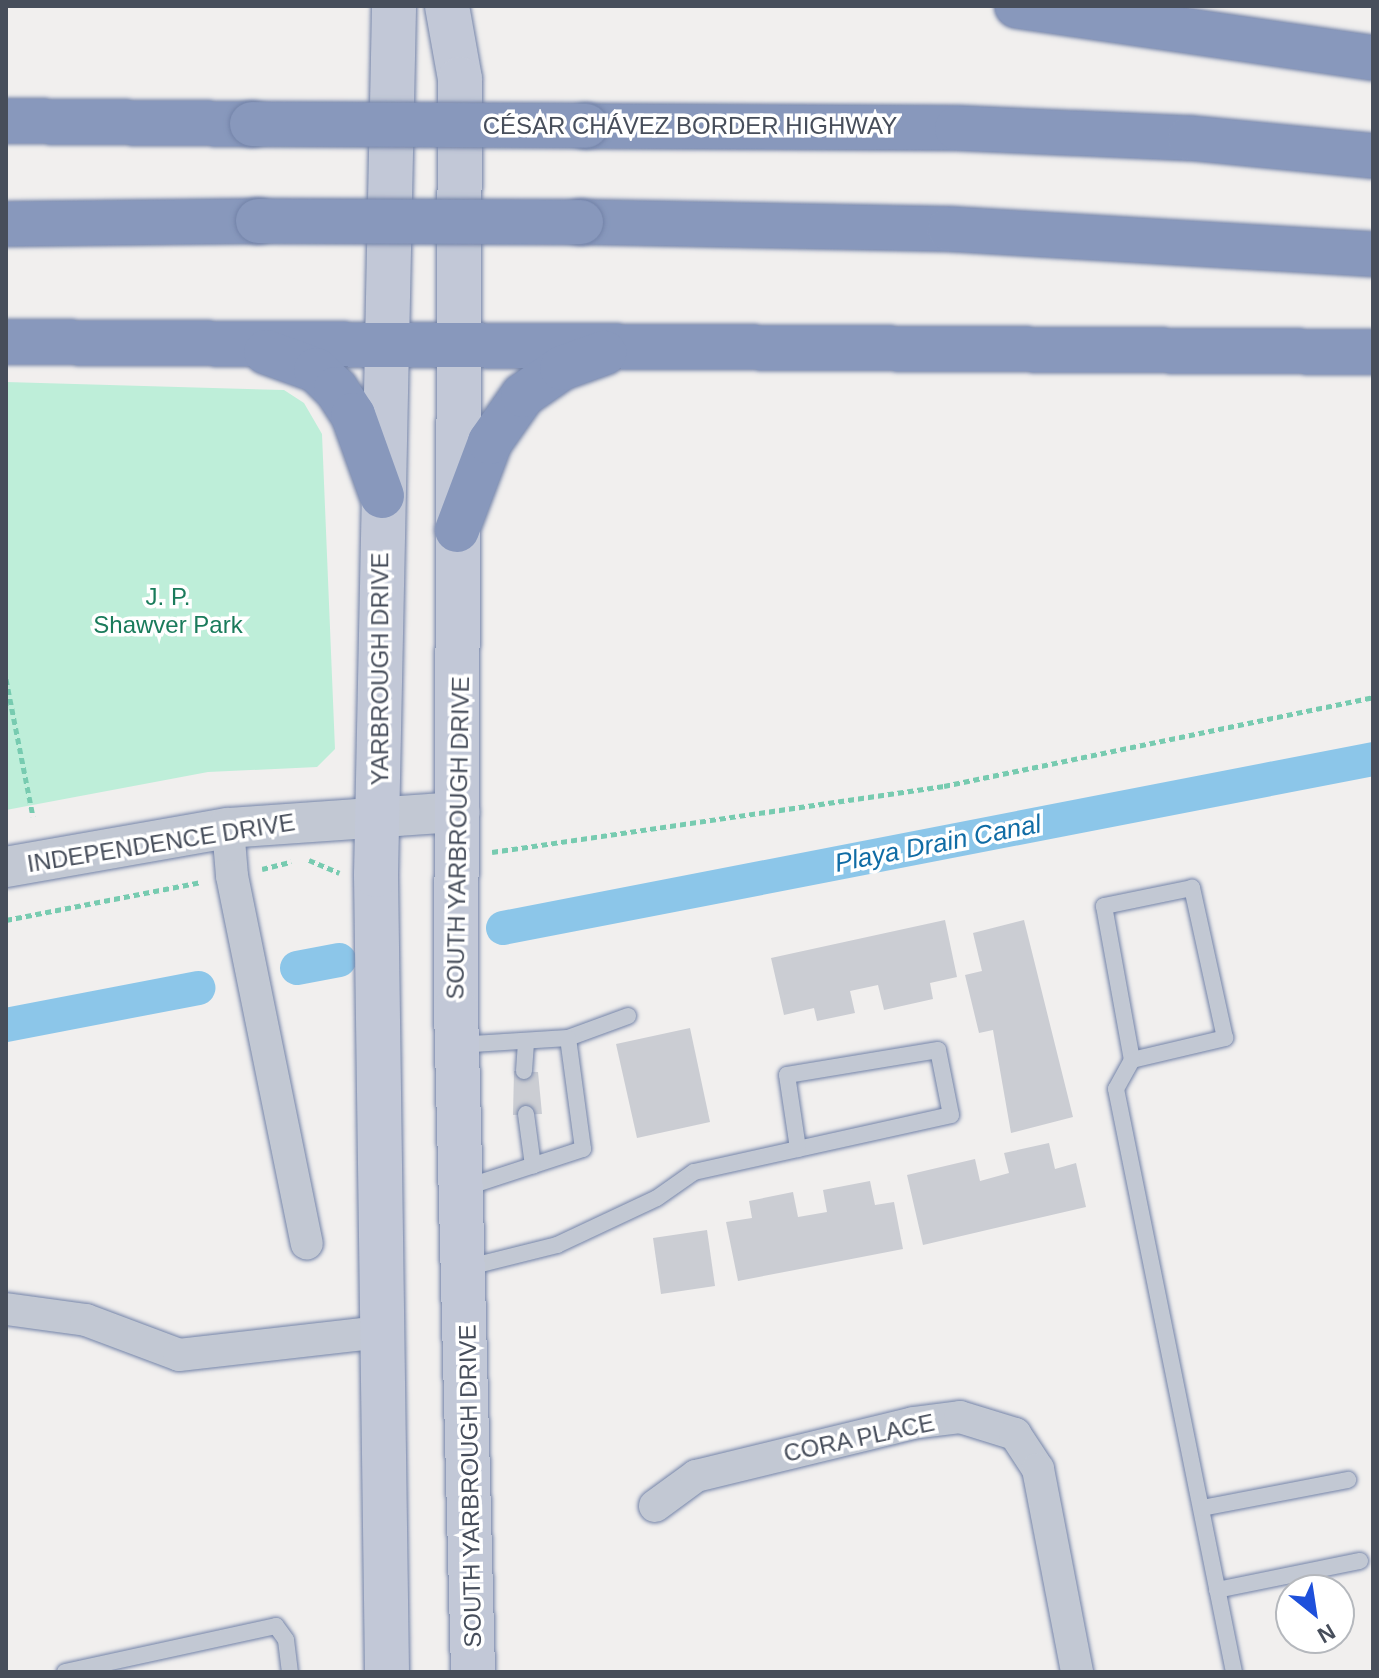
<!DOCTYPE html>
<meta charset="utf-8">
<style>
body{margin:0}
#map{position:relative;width:1379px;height:1678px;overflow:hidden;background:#f1efee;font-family:Arial,sans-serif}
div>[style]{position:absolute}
.green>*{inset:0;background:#beeed9}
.canal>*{height:34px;margin:-17px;padding:0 17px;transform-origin:17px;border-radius:17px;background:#8cc6e9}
.building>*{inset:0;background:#cbcdd3}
.path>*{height:5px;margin-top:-2.5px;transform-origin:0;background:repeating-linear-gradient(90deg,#77cbb0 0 6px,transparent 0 10px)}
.roads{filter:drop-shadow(0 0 2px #7383a8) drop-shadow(0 0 2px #7383a8)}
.service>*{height:16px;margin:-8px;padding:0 8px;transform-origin:8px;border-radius:8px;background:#c2c8d3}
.minor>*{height:32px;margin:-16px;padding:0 16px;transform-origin:16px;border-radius:16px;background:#c2c8d3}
.tertiary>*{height:40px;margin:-20px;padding:0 20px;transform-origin:20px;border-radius:20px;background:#c2c8d3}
.secondary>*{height:44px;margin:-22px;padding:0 22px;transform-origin:22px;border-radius:22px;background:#c2c8d7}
.motorway>*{height:44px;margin:-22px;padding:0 22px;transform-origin:22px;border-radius:22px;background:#8898bc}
.bridges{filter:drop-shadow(0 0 2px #7383a8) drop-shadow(0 0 2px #7383a8)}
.motorway-bridge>*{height:44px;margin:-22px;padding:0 22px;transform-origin:22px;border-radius:22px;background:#8898bc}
span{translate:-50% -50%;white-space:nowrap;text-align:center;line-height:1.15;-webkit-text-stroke:7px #fff;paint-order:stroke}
.street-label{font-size:24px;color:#474e5b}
.park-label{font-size:24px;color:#1a7b5b}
.water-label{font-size:26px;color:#106ca5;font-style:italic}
.frame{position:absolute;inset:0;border:8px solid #474e5b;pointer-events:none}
.north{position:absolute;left:1275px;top:1574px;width:80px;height:80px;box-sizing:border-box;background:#fff;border:2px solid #b5b8bd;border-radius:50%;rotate:150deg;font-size:22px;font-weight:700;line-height:32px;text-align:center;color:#474e5b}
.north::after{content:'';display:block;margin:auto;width:28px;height:36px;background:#1e50db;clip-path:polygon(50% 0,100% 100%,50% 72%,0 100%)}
</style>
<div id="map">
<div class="green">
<div style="clip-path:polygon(6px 382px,284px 390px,304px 403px,322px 434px,335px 749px,317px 767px,208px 772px,6px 810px)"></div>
</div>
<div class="canal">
<div style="left:503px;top:928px;width:886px;rotate:-10.99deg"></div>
<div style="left:297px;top:968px;width:43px;rotate:-10.8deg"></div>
<div style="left:6px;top:1025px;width:196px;rotate:-10.9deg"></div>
</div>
<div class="building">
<div style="clip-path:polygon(945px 920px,957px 977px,930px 983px,933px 999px,884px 1010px,878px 985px,850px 991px,855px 1013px,817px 1021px,814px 1008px,784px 1015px,771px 958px)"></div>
<div style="clip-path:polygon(1024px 920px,1073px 1117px,1011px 1133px,993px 1030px,979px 1033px,965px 975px,982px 971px,973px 933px)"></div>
<div style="clip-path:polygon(690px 1028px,710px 1122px,637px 1138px,616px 1044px)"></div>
<div style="clip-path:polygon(514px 1071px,538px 1072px,542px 1114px,513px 1115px)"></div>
<div style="clip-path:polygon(1049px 1143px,1055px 1169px,1076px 1163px,1086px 1207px,923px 1245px,907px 1175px,975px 1159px,980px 1181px,1009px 1173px,1004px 1153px)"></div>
<div style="clip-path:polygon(870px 1181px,875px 1205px,894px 1202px,903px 1249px,738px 1281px,726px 1222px,752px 1218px,749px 1201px,793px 1192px,798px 1217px,827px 1212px,823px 1190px)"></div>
<div style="clip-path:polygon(707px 1230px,715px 1286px,661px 1294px,653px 1238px)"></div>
</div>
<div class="path">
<div style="left:6px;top:679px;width:140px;rotate:78.9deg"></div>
<div style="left:492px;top:852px;width:457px;rotate:-8.3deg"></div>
<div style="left:944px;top:786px;width:438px;rotate:-11.7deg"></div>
<div style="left:309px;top:860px;width:33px;rotate:23deg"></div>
<div style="left:262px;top:869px;width:30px;rotate:-14deg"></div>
<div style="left:6px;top:920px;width:199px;rotate:-11deg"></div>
</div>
<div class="roads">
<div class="service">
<div style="left:568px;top:1038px;width:64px;rotate:-20.1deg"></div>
<div style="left:457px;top:1045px;width:111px;rotate:-3.6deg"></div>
<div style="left:568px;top:1038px;width:112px;rotate:82.3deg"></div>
<div style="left:583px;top:1149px;width:125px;rotate:161.9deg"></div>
<div style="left:1132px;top:1060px;width:96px;rotate:-13.3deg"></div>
<div style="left:1225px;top:1038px;width:154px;rotate:-102.4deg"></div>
<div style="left:1192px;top:888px;width:90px;rotate:168.4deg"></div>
<div style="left:1104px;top:906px;width:157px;rotate:79.7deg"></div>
<div style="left:1132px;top:1060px;width:33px;rotate:119deg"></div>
<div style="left:1116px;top:1089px;width:595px;rotate:78.56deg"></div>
<div style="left:524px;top:1071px;width:28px;rotate:-86deg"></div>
<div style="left:526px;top:1114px;width:52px;rotate:82.3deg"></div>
<div style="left:465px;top:1268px;width:95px;rotate:-14deg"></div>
<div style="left:557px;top:1245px;width:110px;rotate:-25.2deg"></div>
<div style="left:657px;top:1198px;width:45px;rotate:-35.1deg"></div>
<div style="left:694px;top:1172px;width:263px;rotate:-12.5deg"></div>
<div style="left:951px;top:1115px;width:66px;rotate:-101.3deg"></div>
<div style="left:938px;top:1050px;width:153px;rotate:170.6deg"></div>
<div style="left:787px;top:1075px;width:75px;rotate:81.5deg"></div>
<div style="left:1202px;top:1508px;width:149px;rotate:-10.9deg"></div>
<div style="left:1217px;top:1590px;width:146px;rotate:-11.5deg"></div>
<div style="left:65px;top:1672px;width:216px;rotate:-12.3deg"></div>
<div style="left:276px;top:1626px;width:17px;rotate:54deg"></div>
<div style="left:286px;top:1640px;width:32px;rotate:83deg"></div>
</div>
<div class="minor">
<div style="left:228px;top:828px;width:48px;rotate:85.2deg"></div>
<div style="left:232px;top:876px;width:375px;rotate:78.5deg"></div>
<div style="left:6px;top:1309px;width:81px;rotate:7.8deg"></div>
<div style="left:86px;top:1320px;width:99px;rotate:20.6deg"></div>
<div style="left:179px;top:1355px;width:203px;rotate:-6.5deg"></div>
<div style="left:655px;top:1506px;width:51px;rotate:-36.2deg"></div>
<div style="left:696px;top:1476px;width:223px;rotate:-13.7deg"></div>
<div style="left:913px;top:1423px;width:47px;rotate:-7.3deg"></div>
<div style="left:960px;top:1417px;width:58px;rotate:17.2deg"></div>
<div style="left:1015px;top:1434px;width:42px;rotate:56.7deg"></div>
<div style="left:1038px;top:1469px;width:207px;rotate:79.1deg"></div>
</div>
<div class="tertiary">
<div style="left:6px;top:867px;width:225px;rotate:-10deg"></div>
<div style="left:228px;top:828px;width:232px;rotate:-4deg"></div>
</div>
<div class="secondary">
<div style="left:447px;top:6px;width:74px;rotate:79.9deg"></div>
<div style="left:460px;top:79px;width:930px;rotate:90.25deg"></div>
<div style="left:456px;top:1009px;width:663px;rotate:88.53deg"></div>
<div style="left:387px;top:1672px;width:797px;rotate:-90.79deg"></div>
<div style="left:376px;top:875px;width:869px;rotate:-88.81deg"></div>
</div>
<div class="motorway">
<div style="left:1017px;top:6px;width:360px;rotate:8.3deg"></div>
<div style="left:6px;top:121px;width:246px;rotate:0.7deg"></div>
<div style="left:586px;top:126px;width:371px;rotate:0.3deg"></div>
<div style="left:957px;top:128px;width:233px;rotate:2.5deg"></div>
<div style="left:1190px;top:138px;width:184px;rotate:5.6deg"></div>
<div style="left:581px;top:222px;width:369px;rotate:1.1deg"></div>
<div style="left:950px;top:229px;width:424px;rotate:3.4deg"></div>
<div style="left:6px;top:224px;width:252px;rotate:-0.7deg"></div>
<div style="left:6px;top:342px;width:1367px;rotate:0.42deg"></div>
<div style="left:266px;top:352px;width:53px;rotate:19.8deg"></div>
<div style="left:316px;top:370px;width:28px;rotate:44deg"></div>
<div style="left:336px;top:389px;width:31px;rotate:57deg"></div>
<div style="left:353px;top:415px;width:86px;rotate:70.3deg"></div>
<div style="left:457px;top:530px;width:94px;rotate:-69.4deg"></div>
<div style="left:490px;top:442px;width:57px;rotate:-54.9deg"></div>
<div style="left:523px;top:395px;width:47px;rotate:-34.7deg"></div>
<div style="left:562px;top:368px;width:45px;rotate:-19.7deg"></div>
</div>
</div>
<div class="bridges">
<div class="motorway-bridge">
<div style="left:252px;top:124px;width:334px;rotate:0.3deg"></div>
<div style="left:258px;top:221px;width:323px;rotate:0.2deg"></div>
</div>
</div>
<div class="street-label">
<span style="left:690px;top:126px">CÉSAR CHÁVEZ BORDER HIGHWAY</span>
<span style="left:380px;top:669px;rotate:-90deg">YARBROUGH DRIVE</span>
<span style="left:458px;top:838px;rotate:-89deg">SOUTH YARBROUGH DRIVE</span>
<span style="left:161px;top:843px;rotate:-9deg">INDEPENDENCE DRIVE</span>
<span style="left:859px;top:1438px;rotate:-12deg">CORA PLACE</span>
<span style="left:470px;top:1486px;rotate:-91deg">SOUTH YARBROUGH DRIVE</span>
</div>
<div class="park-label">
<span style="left:168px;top:611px">J. P.<br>Shawver Park</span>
</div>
<div class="water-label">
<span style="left:938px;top:844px;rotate:-11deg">Playa Drain Canal</span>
</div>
<div class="frame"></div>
<div class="north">N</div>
</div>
